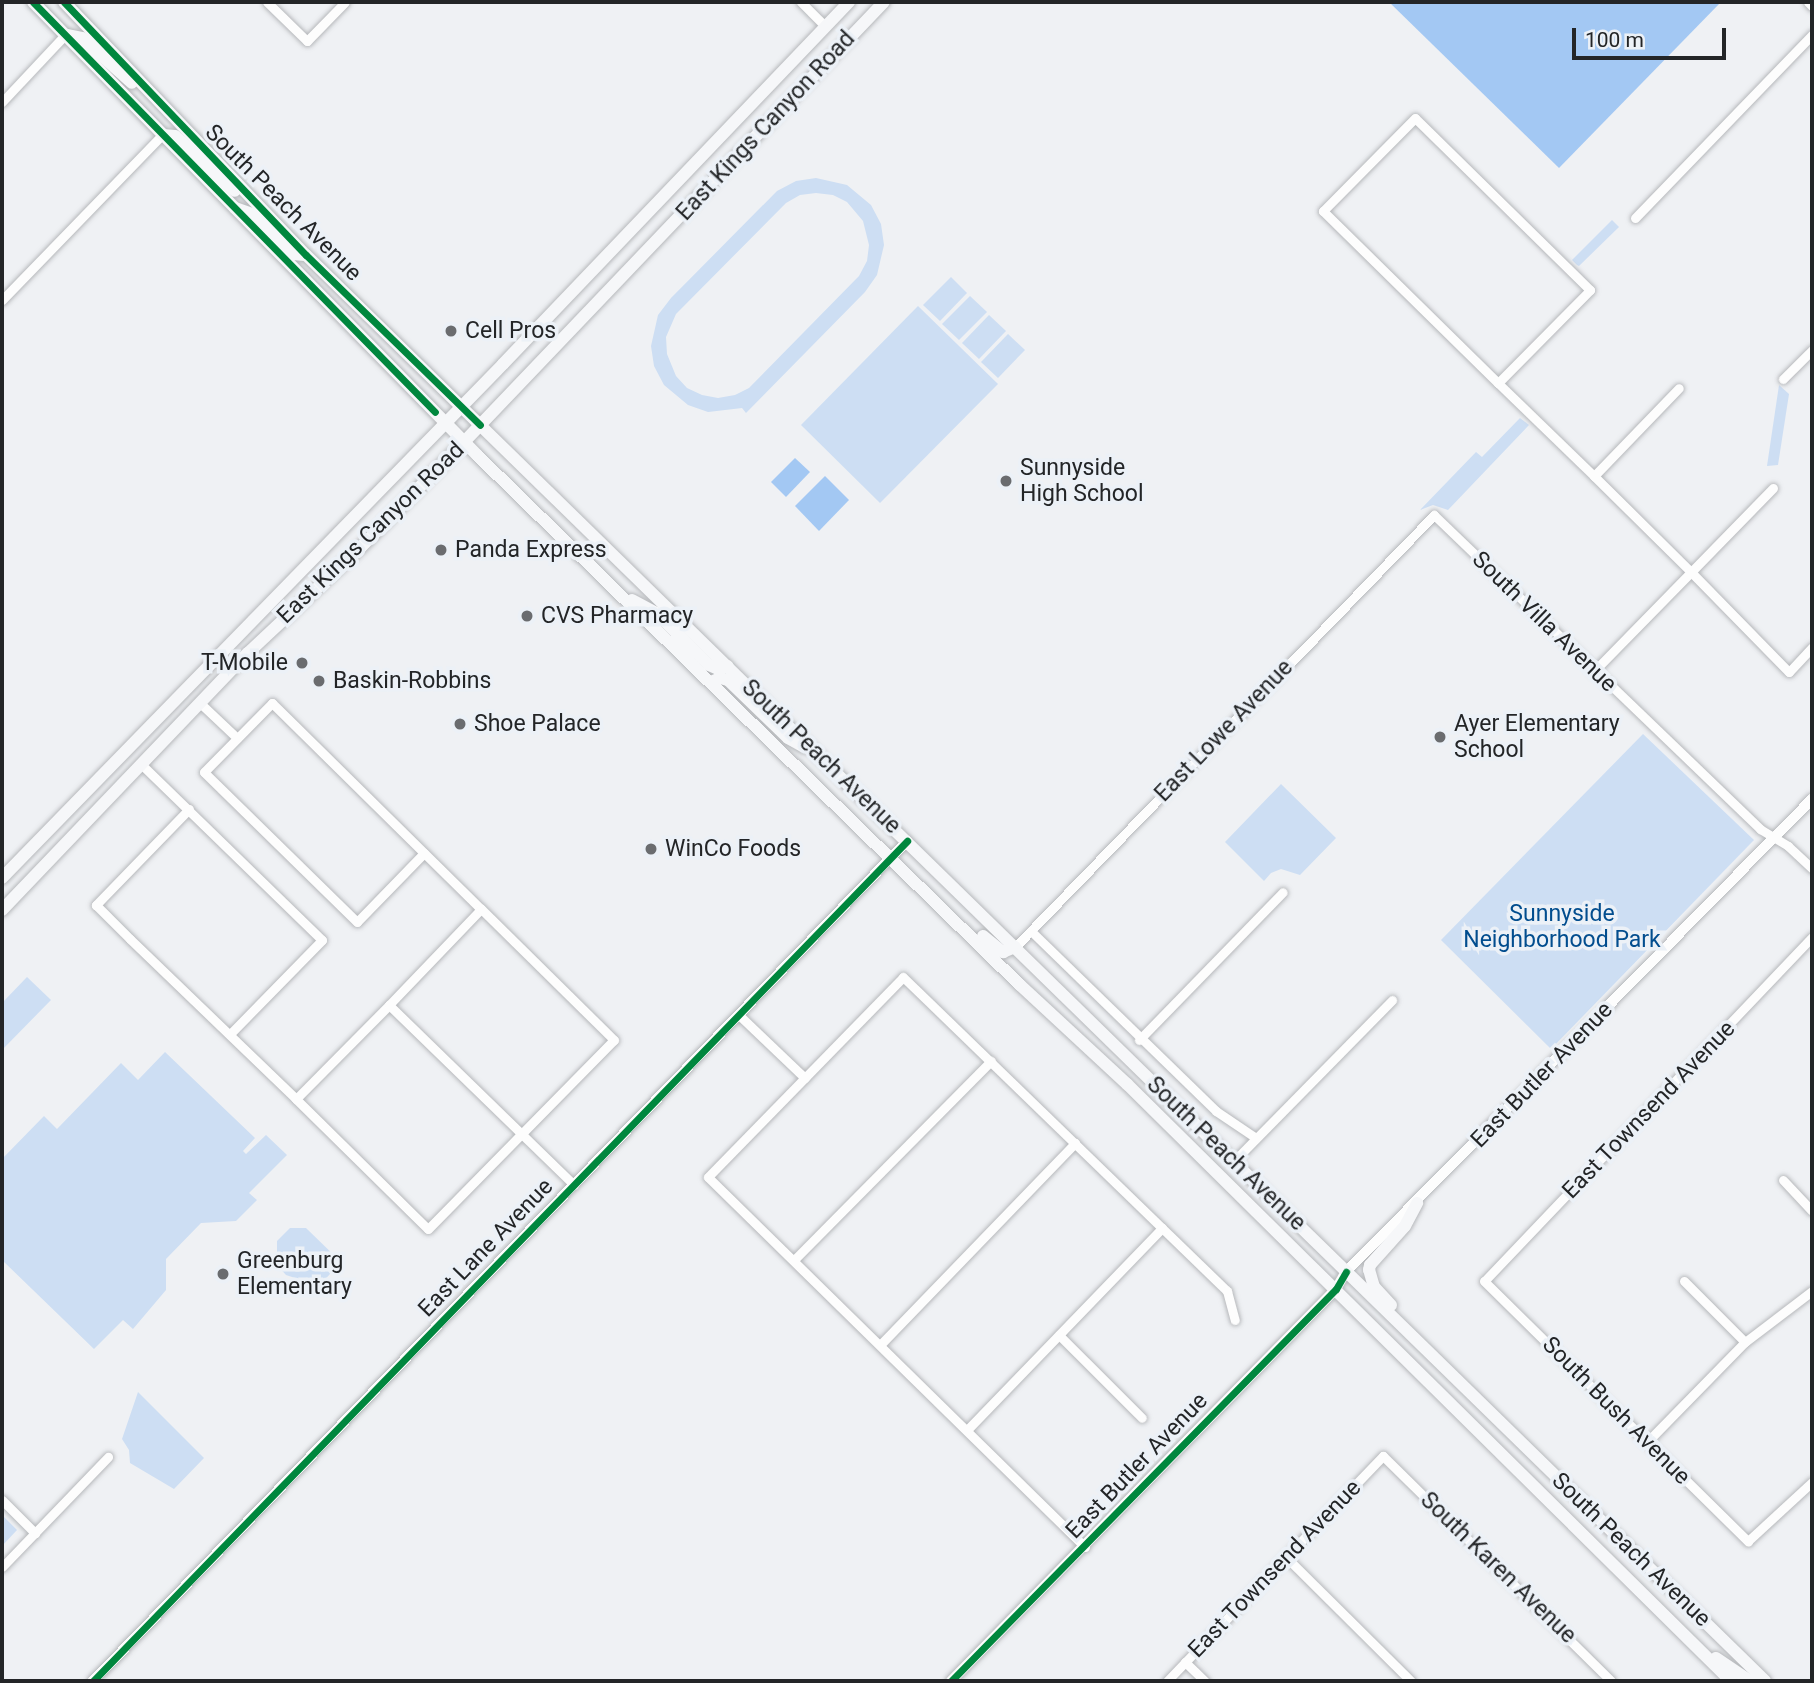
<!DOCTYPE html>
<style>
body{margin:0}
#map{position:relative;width:1814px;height:1683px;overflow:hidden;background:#eff1f4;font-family:Roboto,sans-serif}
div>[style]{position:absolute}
.green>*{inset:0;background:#cddef3}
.water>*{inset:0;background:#a3c8f3}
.roads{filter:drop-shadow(0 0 2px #b6b8bb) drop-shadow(0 0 2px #b6b8bb)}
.minor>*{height:9px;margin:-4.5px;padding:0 4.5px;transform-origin:4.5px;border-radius:4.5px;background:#fdfdfd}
.tertiary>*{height:10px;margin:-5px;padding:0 5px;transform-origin:5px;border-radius:5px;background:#fdfdfd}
.secondary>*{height:12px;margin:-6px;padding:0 6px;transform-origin:6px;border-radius:6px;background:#f6f7f9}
.cycleway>*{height:7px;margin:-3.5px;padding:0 3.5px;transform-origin:3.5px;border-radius:3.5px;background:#00873e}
.dots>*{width:19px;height:19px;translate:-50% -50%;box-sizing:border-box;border:4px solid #ecf1f7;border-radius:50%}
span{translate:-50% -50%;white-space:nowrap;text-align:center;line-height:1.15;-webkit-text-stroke:7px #ecf1f7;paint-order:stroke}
.street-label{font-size:23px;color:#232527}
.poi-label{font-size:23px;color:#232527}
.left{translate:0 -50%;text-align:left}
.right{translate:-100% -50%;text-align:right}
.park-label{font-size:23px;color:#024d8e}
.frame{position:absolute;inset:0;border:4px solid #232527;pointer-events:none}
.scale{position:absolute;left:1572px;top:28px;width:154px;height:32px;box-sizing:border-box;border:4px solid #232527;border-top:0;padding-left:9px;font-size:21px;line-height:24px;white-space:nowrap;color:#232527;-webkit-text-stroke:5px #ecf1f7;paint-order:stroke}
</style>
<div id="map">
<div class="green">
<div style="clip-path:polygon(evenodd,816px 178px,847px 185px,871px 205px,881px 224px,884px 245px,877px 275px,865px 292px,746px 413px,742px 408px,708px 412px,688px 405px,664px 385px,654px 366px,651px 346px,658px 315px,671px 298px,777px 191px,796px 181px,816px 178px,816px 193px,833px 195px,847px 202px,863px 221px,869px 245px,867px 261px,859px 276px,749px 388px,735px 395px,718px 398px,702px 395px,687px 388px,676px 376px,667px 354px,666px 337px,676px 314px,786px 203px,800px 195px,816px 193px)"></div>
<div style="clip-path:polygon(1612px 220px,1619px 227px,1579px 266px,1577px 265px,1572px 260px)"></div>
<div style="clip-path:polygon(951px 277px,967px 293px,940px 321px,923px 305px)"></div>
<div style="clip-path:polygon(970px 296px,987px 312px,959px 340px,942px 324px)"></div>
<div style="clip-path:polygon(918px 306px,998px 384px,880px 503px,801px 425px)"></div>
<div style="clip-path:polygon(989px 315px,1006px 331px,979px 359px,962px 343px)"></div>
<div style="clip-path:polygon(1008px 334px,1025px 350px,998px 378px,981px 362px)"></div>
<div style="clip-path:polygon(1779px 385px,1789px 394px,1778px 465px,1767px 466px)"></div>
<div style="clip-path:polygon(1520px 418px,1529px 425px,1448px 510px,1433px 505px,1420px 510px,1476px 452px,1482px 457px)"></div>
<div style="clip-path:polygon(1643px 734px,1754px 840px,1551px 1049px,1441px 940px)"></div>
<div style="clip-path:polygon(1281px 784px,1336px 838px,1300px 875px,1281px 869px,1271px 873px,1264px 881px,1225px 842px)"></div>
<div style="clip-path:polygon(27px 977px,51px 1000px,2px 1050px,2px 1003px)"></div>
<div style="clip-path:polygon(165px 1052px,255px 1138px,243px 1151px,246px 1154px,266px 1135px,287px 1155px,249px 1193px,257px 1200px,236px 1221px,201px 1223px,166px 1259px,166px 1290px,133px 1329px,123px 1320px,94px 1349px,2px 1260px,2px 1159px,44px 1116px,57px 1129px,121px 1063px,138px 1080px)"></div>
<div style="clip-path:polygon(290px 1228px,306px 1228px,341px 1262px,319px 1286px,286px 1275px,277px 1265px,277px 1241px)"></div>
<div style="clip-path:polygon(138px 1392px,204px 1458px,174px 1489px,130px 1463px,129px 1450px,122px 1439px)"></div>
<div style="clip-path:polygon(2px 1515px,17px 1530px,2px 1546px)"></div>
</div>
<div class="water">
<div style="clip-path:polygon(1389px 2px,1721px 2px,1559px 168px)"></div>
<div style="clip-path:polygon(795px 458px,810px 472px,786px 497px,771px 482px)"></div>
<div style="clip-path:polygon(825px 476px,849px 500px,819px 531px,795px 506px)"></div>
</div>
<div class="roads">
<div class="minor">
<div style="left:267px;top:2px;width:56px;rotate:44.3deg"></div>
<div style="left:307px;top:41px;width:54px;rotate:-45.7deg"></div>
<div style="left:801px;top:2px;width:34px;rotate:45deg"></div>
<div style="left:1808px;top:2px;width:6px;rotate:45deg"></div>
<div style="left:2px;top:102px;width:92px;rotate:-46.8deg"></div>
<div style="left:1635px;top:218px;width:255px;rotate:-46deg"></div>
<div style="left:2px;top:300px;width:230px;rotate:-45.9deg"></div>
<div style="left:1783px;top:379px;width:41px;rotate:-45deg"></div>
<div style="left:1498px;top:383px;width:131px;rotate:-45.3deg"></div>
<div style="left:1590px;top:290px;width:245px;rotate:-135.5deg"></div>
<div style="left:1415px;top:118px;width:131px;rotate:134.7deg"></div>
<div style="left:1323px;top:211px;width:245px;rotate:44.5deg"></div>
<div style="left:1498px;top:383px;width:134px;rotate:44.1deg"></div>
<div style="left:1594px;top:476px;width:136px;rotate:44.7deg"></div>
<div style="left:1691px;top:572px;width:139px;rotate:134.4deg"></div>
<div style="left:1594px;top:476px;width:122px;rotate:-46deg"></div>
<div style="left:1773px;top:488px;width:117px;rotate:134.3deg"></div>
<div style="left:1691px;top:572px;width:140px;rotate:45.6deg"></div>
<div style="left:1789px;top:672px;width:34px;rotate:-47deg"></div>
<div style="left:200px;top:703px;width:51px;rotate:43.4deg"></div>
<div style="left:142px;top:765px;width:251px;rotate:44.2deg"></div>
<div style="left:322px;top:940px;width:132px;rotate:134.4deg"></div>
<div style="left:189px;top:809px;width:134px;rotate:134.1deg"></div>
<div style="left:96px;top:905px;width:48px;rotate:45deg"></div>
<div style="left:130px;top:939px;width:231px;rotate:43.9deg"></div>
<div style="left:296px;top:1099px;width:132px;rotate:-45.3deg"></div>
<div style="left:424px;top:853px;width:96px;rotate:134.2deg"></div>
<div style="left:357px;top:922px;width:214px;rotate:-135.6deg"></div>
<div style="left:204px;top:772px;width:97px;rotate:-45.4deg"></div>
<div style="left:272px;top:703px;width:293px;rotate:44.6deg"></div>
<div style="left:481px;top:909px;width:133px;rotate:133.8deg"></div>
<div style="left:389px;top:1005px;width:258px;rotate:44.2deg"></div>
<div style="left:1031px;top:931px;width:258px;rotate:44.2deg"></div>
<div style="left:1216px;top:1111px;width:48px;rotate:34deg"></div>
<div style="left:1812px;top:937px;width:475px;rotate:133.6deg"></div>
<div style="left:1484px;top:1281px;width:371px;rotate:44.6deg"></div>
<div style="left:1748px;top:1541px;width:87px;rotate:-42.7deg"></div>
<div style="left:1015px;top:947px;width:602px;rotate:-45.88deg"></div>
<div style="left:1434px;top:515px;width:453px;rotate:43.9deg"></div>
<div style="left:1760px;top:829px;width:33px;rotate:31deg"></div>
<div style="left:1788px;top:846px;width:33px;rotate:43deg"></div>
<div style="left:739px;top:1015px;width:91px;rotate:43.7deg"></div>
<div style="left:1139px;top:1040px;width:206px;rotate:-45.8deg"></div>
<div style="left:296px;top:1099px;width:185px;rotate:44.6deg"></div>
<div style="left:428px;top:1229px;width:265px;rotate:-45.5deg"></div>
<div style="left:614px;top:1040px;width:187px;rotate:-135.4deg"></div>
<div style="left:1233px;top:1162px;width:227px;rotate:-45.5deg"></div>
<div style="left:1783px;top:1180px;width:42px;rotate:46.9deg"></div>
<div style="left:794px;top:1260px;width:280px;rotate:-45.3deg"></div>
<div style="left:1684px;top:1281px;width:86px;rotate:45deg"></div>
<div style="left:1059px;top:1335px;width:117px;rotate:45deg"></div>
<div style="left:880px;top:1345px;width:281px;rotate:-46deg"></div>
<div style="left:967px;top:1430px;width:281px;rotate:-46deg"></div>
<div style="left:1647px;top:1442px;width:140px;rotate:-45.6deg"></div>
<div style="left:1745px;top:1342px;width:84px;rotate:-37.3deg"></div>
<div style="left:2px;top:1500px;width:47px;rotate:45deg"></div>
<div style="left:1085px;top:1547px;width:528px;rotate:-135.54deg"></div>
<div style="left:708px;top:1177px;width:279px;rotate:-45.7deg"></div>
<div style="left:903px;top:977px;width:451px;rotate:44.1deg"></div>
<div style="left:1227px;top:1291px;width:30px;rotate:75deg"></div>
<div style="left:1286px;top:1557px;width:176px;rotate:44.8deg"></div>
<div style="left:2px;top:1567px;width:153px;rotate:-46.1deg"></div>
<div style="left:1185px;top:1662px;width:28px;rotate:44deg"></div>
<div style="left:1167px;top:1681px;width:312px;rotate:-46.2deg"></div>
<div style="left:1383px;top:1456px;width:320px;rotate:44.6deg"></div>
</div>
<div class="tertiary">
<div style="left:93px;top:1681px;width:1170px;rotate:-45.9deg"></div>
<div style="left:951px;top:1681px;width:549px;rotate:-45.52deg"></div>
<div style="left:1336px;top:1289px;width:20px;rotate:-60deg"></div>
<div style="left:1346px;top:1272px;width:664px;rotate:-45.43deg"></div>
</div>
<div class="secondary">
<div style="left:33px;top:2px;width:634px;rotate:45.57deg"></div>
<div style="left:477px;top:455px;width:759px;rotate:44.31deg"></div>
<div style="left:1020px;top:985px;width:146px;rotate:42.8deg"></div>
<div style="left:1127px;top:1084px;width:849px;rotate:44.67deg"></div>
<div style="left:64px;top:2px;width:350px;rotate:46.3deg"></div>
<div style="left:306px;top:255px;width:2040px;rotate:44.34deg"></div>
<div style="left:67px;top:35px;width:15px;rotate:11deg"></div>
<div style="left:82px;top:38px;width:67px;rotate:42deg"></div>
<div style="left:163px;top:135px;width:12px;rotate:5deg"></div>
<div style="left:175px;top:136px;width:81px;rotate:42.5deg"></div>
<div style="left:235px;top:208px;width:18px;rotate:19deg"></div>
<div style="left:252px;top:214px;width:57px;rotate:44.3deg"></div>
<div style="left:293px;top:254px;width:12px;rotate:5deg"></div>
<div style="left:632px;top:600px;width:27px;rotate:28deg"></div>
<div style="left:656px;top:613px;width:74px;rotate:44.5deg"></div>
<div style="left:709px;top:665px;width:10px;rotate:24deg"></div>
<div style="left:718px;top:669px;width:10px;rotate:-17deg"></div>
<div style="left:711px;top:682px;width:10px;rotate:-24deg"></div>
<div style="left:720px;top:678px;width:8px;rotate:14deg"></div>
<div style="left:728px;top:680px;width:83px;rotate:44deg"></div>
<div style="left:788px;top:738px;width:18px;rotate:29deg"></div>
<div style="left:2px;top:878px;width:718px;rotate:-45.73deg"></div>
<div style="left:503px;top:364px;width:501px;rotate:-46.29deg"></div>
<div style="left:2px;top:910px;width:356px;rotate:-46.3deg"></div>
<div style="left:248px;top:653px;width:155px;rotate:-43.2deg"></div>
<div style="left:361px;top:547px;width:147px;rotate:-45.6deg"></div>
<div style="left:464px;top:442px;width:608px;rotate:-46.33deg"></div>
<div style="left:983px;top:936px;width:26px;rotate:39deg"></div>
<div style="left:1003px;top:952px;width:13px;rotate:-23deg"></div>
<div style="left:1391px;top:1305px;width:25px;rotate:-133deg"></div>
<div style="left:1374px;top:1287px;width:18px;rotate:-106deg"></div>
<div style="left:1369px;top:1270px;width:5px;rotate:-79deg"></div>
<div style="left:1370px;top:1265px;width:52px;rotate:-48.1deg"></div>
<div style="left:1405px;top:1226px;width:26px;rotate:-62deg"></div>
<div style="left:1716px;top:1658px;width:41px;rotate:34.1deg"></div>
</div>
</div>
<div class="cycleway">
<div style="left:33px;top:2px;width:574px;rotate:45.56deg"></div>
<div style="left:64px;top:2px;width:350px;rotate:46.3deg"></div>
<div style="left:306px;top:255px;width:243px;rotate:44.3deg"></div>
<div style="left:93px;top:1681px;width:1170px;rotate:-45.9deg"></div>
<div style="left:951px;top:1681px;width:549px;rotate:-45.52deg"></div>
<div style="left:1336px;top:1289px;width:20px;rotate:-60deg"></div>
</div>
<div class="dots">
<div style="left:451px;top:331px;background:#6a6c6f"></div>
<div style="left:1006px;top:481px;background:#6a6c6f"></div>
<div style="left:441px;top:550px;background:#6a6c6f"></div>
<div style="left:527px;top:616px;background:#6a6c6f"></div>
<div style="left:302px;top:663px;background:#6a6c6f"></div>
<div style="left:319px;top:681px;background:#6a6c6f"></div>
<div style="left:460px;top:724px;background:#6a6c6f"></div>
<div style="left:1440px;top:737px;background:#6a6c6f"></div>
<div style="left:651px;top:849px;background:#6a6c6f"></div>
<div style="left:223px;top:1274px;background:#6a6c6f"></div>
</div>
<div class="street-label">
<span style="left:766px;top:126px;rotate:-47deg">East Kings Canyon Road</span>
<span style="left:283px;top:203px;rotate:45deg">South Peach Avenue</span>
<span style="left:371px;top:533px;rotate:-44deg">East Kings Canyon Road</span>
<span style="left:1544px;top:622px;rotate:44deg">South Villa Avenue</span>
<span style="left:1224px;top:731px;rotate:-46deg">East Lowe Avenue</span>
<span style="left:821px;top:757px;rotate:44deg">South Peach Avenue</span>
<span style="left:1542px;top:1075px;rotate:-46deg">East Butler Avenue</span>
<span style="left:1649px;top:1110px;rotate:-46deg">East Townsend Avenue</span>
<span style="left:1226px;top:1154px;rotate:44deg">South Peach Avenue</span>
<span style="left:486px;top:1248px;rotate:-46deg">East Lane Avenue</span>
<span style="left:1616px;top:1411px;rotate:45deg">South Bush Avenue</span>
<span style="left:1137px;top:1466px;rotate:-46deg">East Butler Avenue</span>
<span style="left:1631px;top:1550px;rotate:44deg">South Peach Avenue</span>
<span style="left:1498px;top:1568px;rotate:44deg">South Karen Avenue</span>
<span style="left:1275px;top:1569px;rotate:-46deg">East Townsend Avenue</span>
</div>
<div class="poi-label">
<span class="left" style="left:465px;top:331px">Cell Pros</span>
<span class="left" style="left:1020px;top:481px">Sunnyside<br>High School</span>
<span class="left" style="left:455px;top:550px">Panda Express</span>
<span class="left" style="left:541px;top:616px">CVS Pharmacy</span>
<span class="right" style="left:288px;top:663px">T-Mobile</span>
<span class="left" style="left:333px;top:681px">Baskin-Robbins</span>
<span class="left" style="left:474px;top:724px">Shoe Palace</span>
<span class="left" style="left:1454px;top:737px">Ayer Elementary<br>School</span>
<span class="left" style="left:665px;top:849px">WinCo Foods</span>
<span class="left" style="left:237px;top:1274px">Greenburg<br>Elementary</span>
</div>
<div class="park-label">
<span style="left:1562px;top:927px">Sunnyside<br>Neighborhood Park</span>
</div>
<div class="frame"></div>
<div class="scale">100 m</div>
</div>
